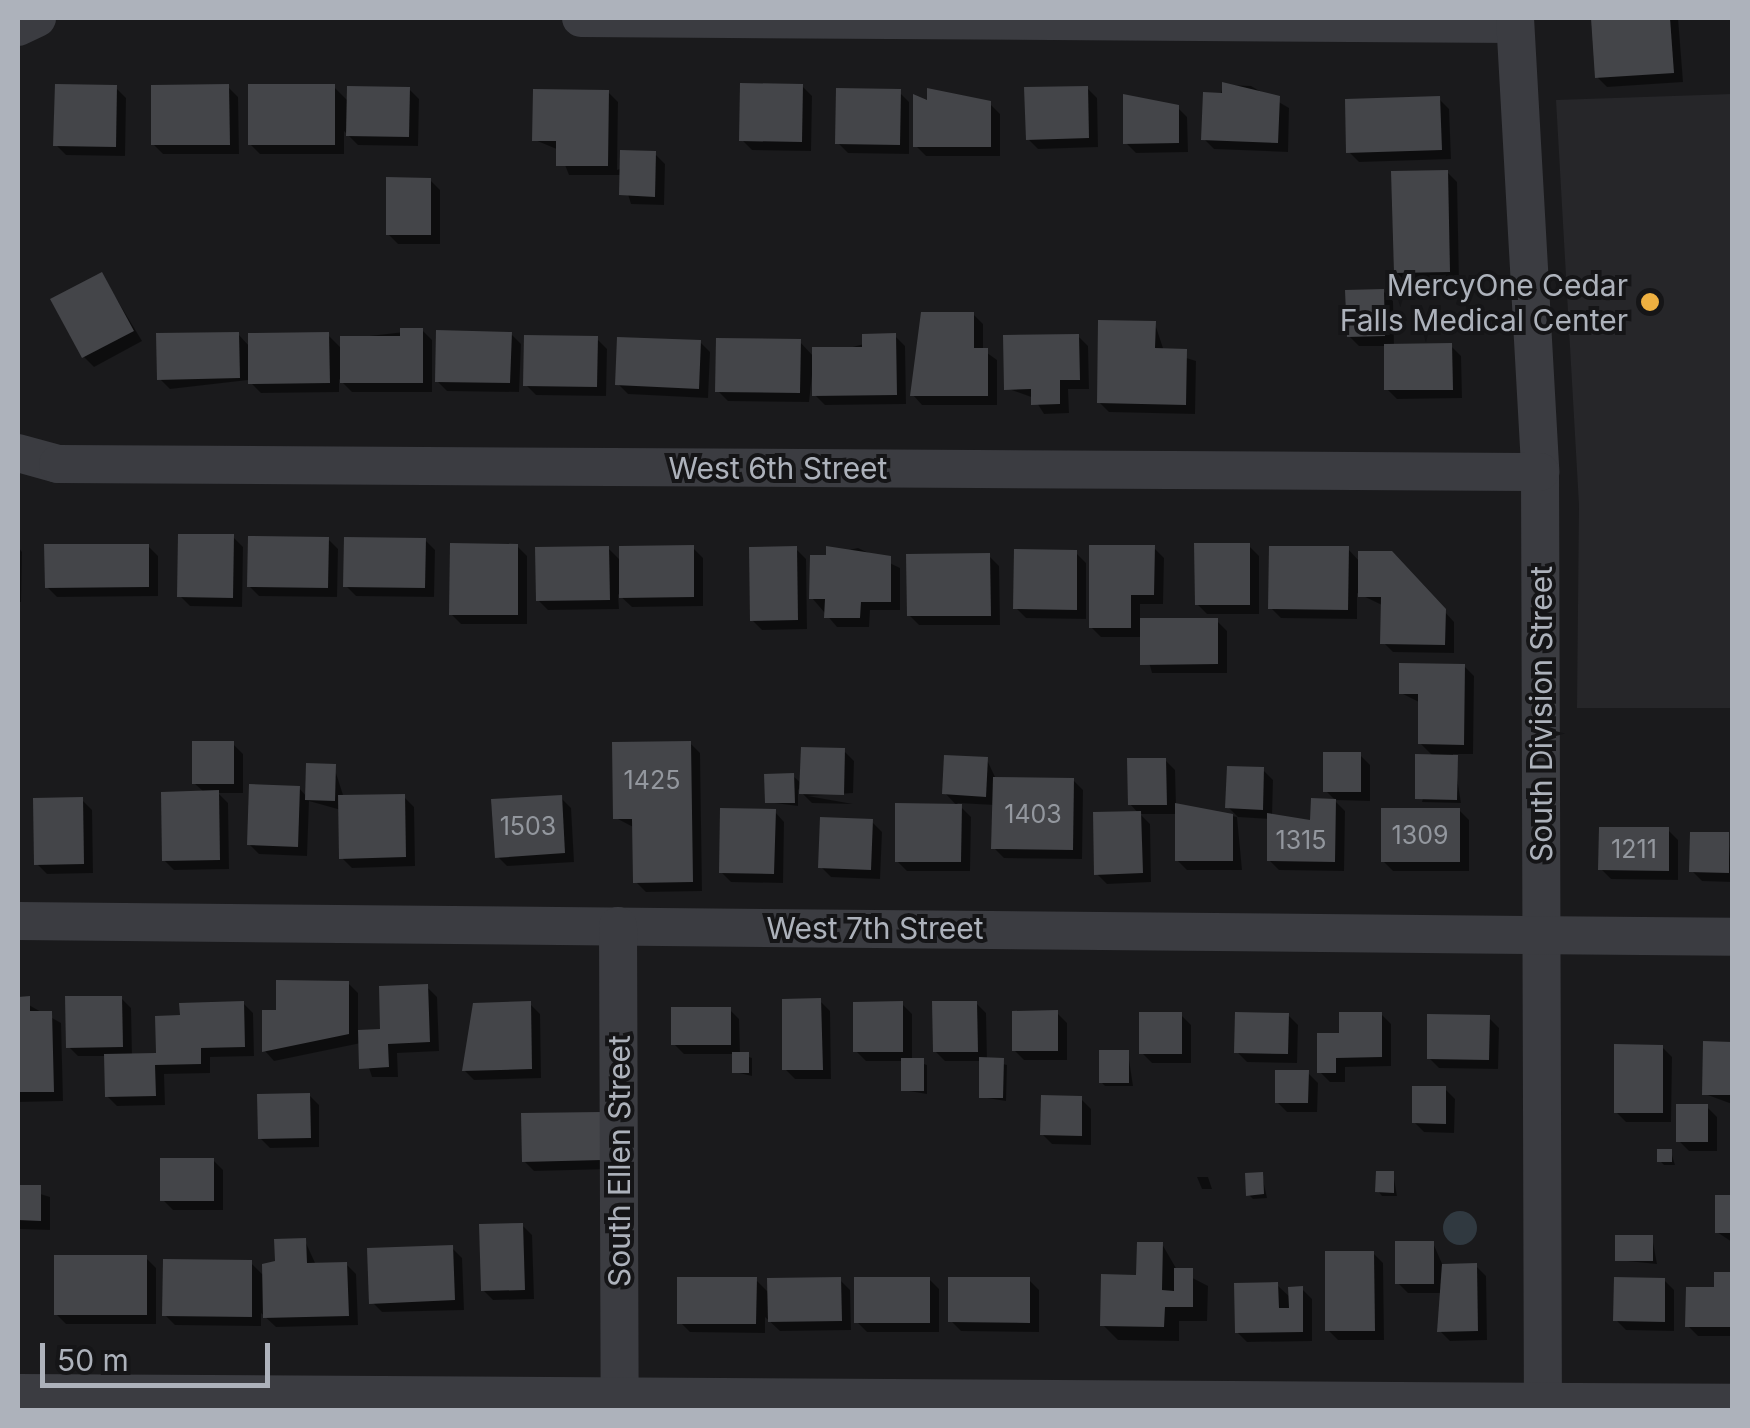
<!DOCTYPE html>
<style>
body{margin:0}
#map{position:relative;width:1750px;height:1428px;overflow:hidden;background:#1a1a1c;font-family:Inter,sans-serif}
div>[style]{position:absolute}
.built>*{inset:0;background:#262629}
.water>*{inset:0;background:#303940}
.round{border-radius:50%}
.shadow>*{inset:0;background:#0007}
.building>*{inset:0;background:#444549}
.minor>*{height:38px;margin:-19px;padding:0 19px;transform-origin:19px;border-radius:19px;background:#3b3c41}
.dots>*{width:28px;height:28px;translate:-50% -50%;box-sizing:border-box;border:5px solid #151517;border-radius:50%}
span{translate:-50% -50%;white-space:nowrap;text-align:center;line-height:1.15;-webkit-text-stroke:8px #151517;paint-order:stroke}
.number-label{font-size:25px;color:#93979e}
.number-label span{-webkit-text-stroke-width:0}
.poi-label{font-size:30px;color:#adb2bb}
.right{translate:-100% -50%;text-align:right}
.street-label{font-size:30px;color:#adb2bb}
.frame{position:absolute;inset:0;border:20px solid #adb2bb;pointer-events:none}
.scale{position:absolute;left:40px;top:1343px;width:230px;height:45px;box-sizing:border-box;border:5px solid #adb2bb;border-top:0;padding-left:12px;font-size:30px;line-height:35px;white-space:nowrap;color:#adb2bb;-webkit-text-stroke:8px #151517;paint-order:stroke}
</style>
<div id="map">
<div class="built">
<div style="clip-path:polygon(1732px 94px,1732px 708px,1577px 708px,1579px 505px,1556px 100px)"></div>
</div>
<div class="water">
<div class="round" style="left:1443px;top:1211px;width:34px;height:34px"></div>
</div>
<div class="shadow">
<div style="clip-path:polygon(1593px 18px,1678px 18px,1683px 82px,1607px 87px,1597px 77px)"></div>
<div style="clip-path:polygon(1224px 85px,1251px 86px,1289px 108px,1288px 152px,1214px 149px,1204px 139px)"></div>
<div style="clip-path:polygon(802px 86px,812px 96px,811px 151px,752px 150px,742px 140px)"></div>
<div style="clip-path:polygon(228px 87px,238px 97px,239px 154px,163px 154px,153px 144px)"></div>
<div style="clip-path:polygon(334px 87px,349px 102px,409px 89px,419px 99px,418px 146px,358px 145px,344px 131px,344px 154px,260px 154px,250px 144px)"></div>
<div style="clip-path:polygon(116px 88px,126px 98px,125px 156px,66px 155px,56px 145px)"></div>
<div style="clip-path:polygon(1087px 88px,1097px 98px,1098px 147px,1038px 149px,1028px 139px)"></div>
<div style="clip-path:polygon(930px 91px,990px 104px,1000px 114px,1000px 156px,926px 156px,916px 146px)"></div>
<div style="clip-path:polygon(608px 92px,618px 102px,617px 170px,655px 154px,665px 164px,664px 205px,631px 204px,622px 175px,569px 175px,559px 150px,535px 140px)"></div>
<div style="clip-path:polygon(899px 92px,909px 102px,909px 154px,848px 153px,838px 143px)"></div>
<div style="clip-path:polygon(1439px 99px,1449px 109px,1451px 159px,1359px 162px,1349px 152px)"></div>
<div style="clip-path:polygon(1177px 107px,1187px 117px,1188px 152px,1136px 153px,1126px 143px)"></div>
<div style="clip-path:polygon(1447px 172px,1457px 182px,1459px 281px,1406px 282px,1396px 272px)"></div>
<div style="clip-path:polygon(430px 180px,440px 190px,440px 244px,398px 244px,388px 234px)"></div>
<div style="clip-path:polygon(102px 275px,142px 341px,94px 367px,84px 357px)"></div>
<div style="clip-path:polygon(1383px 291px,1393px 301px,1394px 346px,1451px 346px,1461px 356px,1462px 398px,1397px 399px,1387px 389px,1386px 346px,1359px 346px,1349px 336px)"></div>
<div style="clip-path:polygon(973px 314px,983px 324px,983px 350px,997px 360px,997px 405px,922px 405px,913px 395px)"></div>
<div style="clip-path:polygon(1155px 324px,1164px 351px,1196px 361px,1195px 414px,1109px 412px,1099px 402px)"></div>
<div style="clip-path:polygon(422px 330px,432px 340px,432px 392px,352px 392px,339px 379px,339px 392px,261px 393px,248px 380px,170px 389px,160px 379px,238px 334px,250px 347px,328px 335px,342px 349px,343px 339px)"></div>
<div style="clip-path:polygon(511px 334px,521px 344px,519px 392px,447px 391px,437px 381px)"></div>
<div style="clip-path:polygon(895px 336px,905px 346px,906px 404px,825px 405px,815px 395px,814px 357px,809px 402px,728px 401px,718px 391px,800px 342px,814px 357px)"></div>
<div style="clip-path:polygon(1078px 336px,1088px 346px,1089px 389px,1068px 389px,1069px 413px,1044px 414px,1034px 398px,1006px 388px)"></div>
<div style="clip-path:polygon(597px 339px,607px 349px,606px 396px,536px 395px,526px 385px)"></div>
<div style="clip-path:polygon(700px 342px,710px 352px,708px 398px,628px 394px,618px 384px)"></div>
<div style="clip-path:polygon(233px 537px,243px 547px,242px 607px,190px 606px,180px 596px)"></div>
<div style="clip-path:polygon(328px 539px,338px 549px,337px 597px,259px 596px,249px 586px)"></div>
<div style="clip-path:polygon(425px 540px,435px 550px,434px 597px,356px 596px,346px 586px)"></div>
<div style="clip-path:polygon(148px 546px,158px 556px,158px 596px,57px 597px,47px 587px)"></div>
<div style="clip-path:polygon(517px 546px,527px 556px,527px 624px,461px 624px,451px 614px)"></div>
<div style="clip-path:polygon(1249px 546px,1259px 556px,1259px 614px,1207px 614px,1197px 604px)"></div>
<div style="clip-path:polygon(18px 547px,22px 552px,21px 602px,18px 602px)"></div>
<div style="clip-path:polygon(608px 548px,622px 562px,693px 548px,703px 558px,703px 606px,632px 607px,618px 594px,619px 609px,548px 610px,538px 600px)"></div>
<div style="clip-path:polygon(858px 548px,900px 568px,900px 610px,870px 610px,869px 627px,837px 627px,812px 598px,812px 558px)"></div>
<div style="clip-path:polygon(1154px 548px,1164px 558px,1163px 604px,1140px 604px,1140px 620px,1217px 621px,1227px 631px,1227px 673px,1152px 673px,1142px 637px,1101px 637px,1091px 627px)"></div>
<div style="clip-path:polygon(796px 549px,806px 559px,807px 629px,762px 630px,752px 620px)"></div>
<div style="clip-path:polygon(1348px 549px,1360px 562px,1402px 565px,1454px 622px,1454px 653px,1393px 652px,1383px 642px,1384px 606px,1357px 593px,1357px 619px,1281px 618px,1271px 608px)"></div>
<div style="clip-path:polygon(1076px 553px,1086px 563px,1086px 619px,1026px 618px,1016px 608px)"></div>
<div style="clip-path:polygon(989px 556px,999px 566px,1000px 625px,919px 625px,909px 615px)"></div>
<div style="clip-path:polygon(1464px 666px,1474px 676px,1473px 754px,1453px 754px,1461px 803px,1422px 802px,1434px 757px,1420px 743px,1421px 703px,1401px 693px)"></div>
<div style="clip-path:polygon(690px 743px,700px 753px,702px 891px,646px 892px,636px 882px,635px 828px,616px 818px)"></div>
<div style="clip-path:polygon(233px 744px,243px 754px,243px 793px,218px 793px,228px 803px,229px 869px,174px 870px,164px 860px,205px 793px,194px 783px)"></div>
<div style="clip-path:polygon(844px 751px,854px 761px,853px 793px,808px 796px,853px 804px,812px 803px,798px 789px,798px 806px,767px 802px,793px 776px,802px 784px)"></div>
<div style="clip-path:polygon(1360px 755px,1370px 765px,1370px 801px,1335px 800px,1325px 790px)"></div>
<div style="clip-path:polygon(987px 760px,996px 779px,1073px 780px,1083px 790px,1082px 859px,1004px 858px,994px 848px,995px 805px,957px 803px,971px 817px,970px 871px,907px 871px,897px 861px,958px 807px,945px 793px)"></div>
<div style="clip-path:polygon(1165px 760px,1175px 770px,1176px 805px,1237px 817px,1242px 870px,1187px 870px,1177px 860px,1178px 814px,1140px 814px,1150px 824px,1151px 882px,1107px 884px,1097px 874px,1139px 814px,1130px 804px)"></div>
<div style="clip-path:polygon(334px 767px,344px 798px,404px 797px,414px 807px,415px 866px,352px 868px,342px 858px,341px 810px,309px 801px,307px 856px,259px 854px,249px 844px,299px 788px,307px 797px)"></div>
<div style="clip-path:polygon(1263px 770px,1273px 780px,1272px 816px,1313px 823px,1335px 801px,1345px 811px,1344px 871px,1279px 870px,1269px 860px,1270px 819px,1238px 817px,1228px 807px)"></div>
<div style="clip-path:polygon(561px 798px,571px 808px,574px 862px,507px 866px,497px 856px)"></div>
<div style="clip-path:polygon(82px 800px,92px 810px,93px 873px,47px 874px,37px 864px)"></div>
<div style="clip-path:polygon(1459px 810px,1469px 820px,1469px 871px,1393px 871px,1383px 861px)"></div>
<div style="clip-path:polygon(775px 812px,784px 822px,783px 883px,731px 882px,721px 872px)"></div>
<div style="clip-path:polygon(872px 822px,882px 832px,880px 879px,831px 877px,821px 867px)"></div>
<div style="clip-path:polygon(1668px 830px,1678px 840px,1678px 880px,1611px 879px,1601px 869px)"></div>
<div style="clip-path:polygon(1728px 835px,1732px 882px,1702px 881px,1692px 871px)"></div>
<div style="clip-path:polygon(348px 983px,358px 993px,358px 1032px,383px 1032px,427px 987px,437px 997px,439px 1051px,397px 1053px,398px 1077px,372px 1077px,361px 1043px,274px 1061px,265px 1051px,279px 1013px)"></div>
<div style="clip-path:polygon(121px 998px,131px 1008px,132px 1056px,159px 1056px,182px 1018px,243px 1003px,253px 1013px,254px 1056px,210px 1057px,210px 1073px,164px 1074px,165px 1105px,117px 1106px,107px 1096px,106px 1056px,78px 1056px,68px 1046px)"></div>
<div style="clip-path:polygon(18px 999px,61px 1023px,63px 1101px,18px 1102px)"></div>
<div style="clip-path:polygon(820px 1001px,830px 1011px,831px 1079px,795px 1079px,785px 1069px)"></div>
<div style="clip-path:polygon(976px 1003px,986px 1013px,987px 1060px,1007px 1065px,1006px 1101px,981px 1097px,981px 1061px,945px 1061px,935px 1051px)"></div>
<div style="clip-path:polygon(530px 1004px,540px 1014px,541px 1078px,474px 1080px,464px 1070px)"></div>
<div style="clip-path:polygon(902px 1004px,912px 1014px,912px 1060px,927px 1065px,927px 1094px,903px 1090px,903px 1061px,866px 1061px,856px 1051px)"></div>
<div style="clip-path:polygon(729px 1009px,739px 1019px,740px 1054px,752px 1058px,752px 1076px,735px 1072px,735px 1054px,684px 1054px,674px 1044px)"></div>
<div style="clip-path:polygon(1057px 1013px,1067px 1023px,1067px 1060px,1024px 1060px,1014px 1050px)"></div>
<div style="clip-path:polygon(1381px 1014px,1391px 1024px,1391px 1066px,1345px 1067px,1345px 1082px,1330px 1082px,1320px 1072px,1342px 1035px)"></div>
<div style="clip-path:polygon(1181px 1015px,1191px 1025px,1191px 1063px,1152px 1063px,1142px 1053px)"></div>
<div style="clip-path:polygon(1288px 1015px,1298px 1025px,1297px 1063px,1247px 1062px,1237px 1052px)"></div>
<div style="clip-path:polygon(1489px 1018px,1499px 1028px,1498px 1069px,1439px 1068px,1429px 1058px)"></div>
<div style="clip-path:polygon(1705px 1044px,1732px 1044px,1732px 1104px,1705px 1094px)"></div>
<div style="clip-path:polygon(1662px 1047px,1672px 1057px,1671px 1122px,1626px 1122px,1616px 1112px)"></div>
<div style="clip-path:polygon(1128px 1053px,1133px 1086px,1105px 1086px,1101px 1082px)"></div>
<div style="clip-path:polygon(1308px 1073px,1318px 1083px,1317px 1112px,1287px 1112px,1277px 1102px)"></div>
<div style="clip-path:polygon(1445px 1089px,1455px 1099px,1454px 1133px,1424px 1132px,1414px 1122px)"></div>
<div style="clip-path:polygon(309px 1095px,319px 1105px,319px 1147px,270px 1148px,260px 1138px)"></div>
<div style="clip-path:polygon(1081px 1099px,1091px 1109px,1091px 1145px,1052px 1144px,1042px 1134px)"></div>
<div style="clip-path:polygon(1707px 1107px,1717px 1117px,1717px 1151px,1689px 1151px,1679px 1141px)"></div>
<div style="clip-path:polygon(600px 1114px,611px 1169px,534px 1171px,524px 1161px)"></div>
<div style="clip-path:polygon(1671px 1152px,1675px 1165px,1664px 1165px,1660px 1161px)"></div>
<div style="clip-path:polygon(213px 1160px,223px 1170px,223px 1210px,173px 1210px,163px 1200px)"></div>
<div style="clip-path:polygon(1393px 1173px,1397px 1196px,1382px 1196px,1378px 1191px)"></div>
<div style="clip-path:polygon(1262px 1175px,1267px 1198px,1253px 1199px,1248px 1194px)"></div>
<div style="clip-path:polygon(1197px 1177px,1208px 1177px,1212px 1189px,1202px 1189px)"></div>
<div style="clip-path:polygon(18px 1187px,50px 1197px,50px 1230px,18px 1229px)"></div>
<div style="clip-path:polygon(1717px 1198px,1732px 1198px,1732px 1242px,1717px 1232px)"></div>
<div style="clip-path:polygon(522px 1225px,532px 1235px,534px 1299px,493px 1300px,483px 1290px)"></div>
<div style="clip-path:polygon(1652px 1237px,1657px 1264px,1617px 1260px)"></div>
<div style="clip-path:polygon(305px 1241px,316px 1265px,346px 1264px,356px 1274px,358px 1325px,276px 1327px,261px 1313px,261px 1326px,175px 1325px,165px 1315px,251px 1263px,264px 1276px)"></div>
<div style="clip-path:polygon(1433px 1243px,1443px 1266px,1476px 1266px,1486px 1276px,1487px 1340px,1450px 1341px,1440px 1331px,1442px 1293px,1408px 1293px,1398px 1283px)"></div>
<div style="clip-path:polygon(1162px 1244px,1177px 1270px,1208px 1286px,1207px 1321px,1179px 1321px,1179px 1341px,1118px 1340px,1103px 1325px)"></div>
<div style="clip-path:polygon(452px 1248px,462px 1258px,464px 1310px,382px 1312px,372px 1302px)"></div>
<div style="clip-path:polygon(1373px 1253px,1383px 1263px,1384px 1340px,1338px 1340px,1328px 1330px)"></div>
<div style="clip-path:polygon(146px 1258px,156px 1268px,156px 1324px,66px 1324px,56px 1314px)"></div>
<div style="clip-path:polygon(1732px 1275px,1732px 1336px,1698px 1336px,1688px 1326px)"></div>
<div style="clip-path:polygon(929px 1279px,939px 1289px,939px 1332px,867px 1332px,857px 1322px)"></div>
<div style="clip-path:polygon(756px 1280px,770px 1294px,840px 1280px,850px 1290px,851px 1330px,780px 1331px,765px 1317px,765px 1333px,690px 1332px,680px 1322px)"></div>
<div style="clip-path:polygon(1029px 1280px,1039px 1290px,1039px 1332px,961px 1331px,951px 1321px)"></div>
<div style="clip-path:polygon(1664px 1280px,1674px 1290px,1674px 1331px,1626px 1330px,1616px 1320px)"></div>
<div style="clip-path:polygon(1277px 1285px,1291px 1298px,1302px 1289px,1312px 1299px,1312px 1341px,1247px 1342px,1237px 1332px)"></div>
</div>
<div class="building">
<div style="clip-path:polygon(1591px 18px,1670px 18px,1674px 73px,1595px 78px)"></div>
<div style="clip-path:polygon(1222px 82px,1280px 96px,1278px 143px,1201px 140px,1203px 92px,1222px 93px)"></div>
<div style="clip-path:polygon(740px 83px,803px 84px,802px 142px,739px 141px)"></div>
<div style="clip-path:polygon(55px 84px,117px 85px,116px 147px,53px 146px)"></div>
<div style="clip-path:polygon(229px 84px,230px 145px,151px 145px,151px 85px)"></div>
<div style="clip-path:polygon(248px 84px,335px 84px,335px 145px,248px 145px)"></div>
<div style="clip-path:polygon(347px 86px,410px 87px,409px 137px,346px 136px)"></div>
<div style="clip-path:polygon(1088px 86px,1089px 138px,1026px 140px,1024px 87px)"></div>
<div style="clip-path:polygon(836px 88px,901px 89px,900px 145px,835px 144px)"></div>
<div style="clip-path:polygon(927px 88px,991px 101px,991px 147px,913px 147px,913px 94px,927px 100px)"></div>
<div style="clip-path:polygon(533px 89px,609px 90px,608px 166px,556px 166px,556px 141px,532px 141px)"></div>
<div style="clip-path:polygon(1123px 94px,1179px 105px,1179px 143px,1123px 144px)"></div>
<div style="clip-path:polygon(1440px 96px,1442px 150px,1346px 153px,1345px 99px)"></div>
<div style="clip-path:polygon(620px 150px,656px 151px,655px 197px,619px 195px)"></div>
<div style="clip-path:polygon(1448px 170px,1450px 272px,1394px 273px,1391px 171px)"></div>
<div style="clip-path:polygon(386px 177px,431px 178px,431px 235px,386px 235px)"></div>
<div style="clip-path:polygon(102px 272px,134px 331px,82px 358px,50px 299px)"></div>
<div style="clip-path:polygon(1384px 289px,1385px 336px,1347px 337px,1345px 290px)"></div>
<div style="clip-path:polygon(921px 312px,974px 312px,974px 348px,988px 348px,988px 396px,910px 396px)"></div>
<div style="clip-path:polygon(1098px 320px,1156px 321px,1155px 348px,1187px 349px,1186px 405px,1097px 403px)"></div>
<div style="clip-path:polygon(400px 328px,423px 328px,423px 383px,340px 383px,340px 336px,400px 336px)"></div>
<div style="clip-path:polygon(436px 330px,512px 332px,510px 383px,435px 382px)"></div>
<div style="clip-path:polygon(239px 332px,240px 378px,157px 380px,156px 333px)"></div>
<div style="clip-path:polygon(329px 332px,330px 383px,248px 384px,248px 333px)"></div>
<div style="clip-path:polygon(896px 333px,897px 395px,812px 396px,812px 347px,862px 347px,862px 334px)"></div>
<div style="clip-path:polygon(1079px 334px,1080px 380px,1060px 380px,1060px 404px,1031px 405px,1031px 389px,1004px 390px,1003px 335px)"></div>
<div style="clip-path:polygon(524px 335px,598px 336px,597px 387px,523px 386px)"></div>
<div style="clip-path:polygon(617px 337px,701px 340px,699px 389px,615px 385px)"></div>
<div style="clip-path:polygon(716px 338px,801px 339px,800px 393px,715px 392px)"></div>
<div style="clip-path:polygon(1452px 343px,1453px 390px,1384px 390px,1384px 344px)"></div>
<div style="clip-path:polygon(178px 534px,234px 534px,233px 598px,177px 597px)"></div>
<div style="clip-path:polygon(248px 536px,329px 537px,328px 588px,247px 587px)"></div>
<div style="clip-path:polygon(344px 537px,426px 538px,425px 588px,343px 587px)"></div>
<div style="clip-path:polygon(450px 543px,518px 544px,518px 615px,449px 615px)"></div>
<div style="clip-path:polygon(1194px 543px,1250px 543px,1250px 605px,1195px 605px)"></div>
<div style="clip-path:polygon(44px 544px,149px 544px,149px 587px,45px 588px)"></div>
<div style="clip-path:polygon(694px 545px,694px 597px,619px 598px,619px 546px)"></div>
<div style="clip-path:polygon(1089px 545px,1155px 545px,1154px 595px,1131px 595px,1131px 628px,1089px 628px)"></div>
<div style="clip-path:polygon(609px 546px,610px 600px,536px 601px,535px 547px)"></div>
<div style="clip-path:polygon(797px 546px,798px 620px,750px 621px,749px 547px)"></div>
<div style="clip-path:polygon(826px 546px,891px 556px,891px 602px,861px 602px,860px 618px,824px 618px,825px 599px,809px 599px,810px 555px,826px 555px)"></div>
<div style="clip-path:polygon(1269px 546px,1349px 546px,1348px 610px,1268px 609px)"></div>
<div style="clip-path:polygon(1014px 549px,1077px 550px,1077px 610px,1013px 609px)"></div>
<div style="clip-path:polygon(1358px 551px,1392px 551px,1446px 609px,1445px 645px,1380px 644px,1381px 597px,1358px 597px)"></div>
<div style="clip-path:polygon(990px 553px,991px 616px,907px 616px,906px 554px)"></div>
<div style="clip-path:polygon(1140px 618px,1218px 618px,1218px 664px,1140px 665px)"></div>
<div style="clip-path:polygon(1399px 663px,1465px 664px,1464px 745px,1418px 744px,1418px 694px,1399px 694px)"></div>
<div style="clip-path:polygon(192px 741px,234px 741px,234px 784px,192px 784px)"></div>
<div style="clip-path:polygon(691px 741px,693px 882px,633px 883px,632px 819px,613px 819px,612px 742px)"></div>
<div style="clip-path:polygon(801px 747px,845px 748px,844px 795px,799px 794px)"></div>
<div style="clip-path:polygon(1323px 752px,1361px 752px,1361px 792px,1323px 792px)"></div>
<div style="clip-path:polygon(1415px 754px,1458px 755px,1457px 800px,1415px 799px)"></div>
<div style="clip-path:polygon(944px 755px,988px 757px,986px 797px,942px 794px)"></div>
<div style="clip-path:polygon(1127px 758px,1166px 758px,1167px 805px,1128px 805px)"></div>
<div style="clip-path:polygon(306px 763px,336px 764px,335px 801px,305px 800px)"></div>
<div style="clip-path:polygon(1227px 766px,1264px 767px,1263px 810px,1225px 808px)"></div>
<div style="clip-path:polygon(794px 773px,795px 803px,765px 803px,764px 774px)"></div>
<div style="clip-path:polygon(993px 777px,1074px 778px,1073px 850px,991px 849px)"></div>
<div style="clip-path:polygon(249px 784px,300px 786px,298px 847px,247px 845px)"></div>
<div style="clip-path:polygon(219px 790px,220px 860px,162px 861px,161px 792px)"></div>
<div style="clip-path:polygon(405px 794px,406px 857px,339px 859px,338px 795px)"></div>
<div style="clip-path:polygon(562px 795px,565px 853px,495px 858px,491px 799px)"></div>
<div style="clip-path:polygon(83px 797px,84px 864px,34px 865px,33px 798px)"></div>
<div style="clip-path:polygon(1311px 798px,1336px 799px,1335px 862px,1267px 861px,1267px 813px,1310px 820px)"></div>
<div style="clip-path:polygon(895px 803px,962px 804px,961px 862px,895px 862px)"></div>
<div style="clip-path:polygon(1175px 803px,1233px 814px,1233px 861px,1175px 861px)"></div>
<div style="clip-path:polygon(720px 808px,776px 809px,774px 874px,719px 873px)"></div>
<div style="clip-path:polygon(1381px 808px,1460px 808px,1460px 862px,1381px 862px)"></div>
<div style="clip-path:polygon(1141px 811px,1143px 873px,1094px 875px,1093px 812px)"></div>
<div style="clip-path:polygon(820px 817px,873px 819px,871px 870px,818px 868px)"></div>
<div style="clip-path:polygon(1599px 827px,1669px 827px,1669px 871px,1598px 870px)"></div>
<div style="clip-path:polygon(1690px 832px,1729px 832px,1729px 873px,1689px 872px)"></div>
<div style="clip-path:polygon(276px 980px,349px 981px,349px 1034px,262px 1052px,262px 1010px,276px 1010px)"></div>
<div style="clip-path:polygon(428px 984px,430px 1042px,388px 1044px,389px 1067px,359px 1069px,358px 1030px,380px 1029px,379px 986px)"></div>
<div style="clip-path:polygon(30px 996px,30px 1011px,52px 1011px,54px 1092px,18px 1092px,18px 997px)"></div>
<div style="clip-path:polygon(65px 996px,122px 996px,123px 1047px,66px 1048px)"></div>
<div style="clip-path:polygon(821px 998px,823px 1070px,782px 1070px,782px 999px)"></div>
<div style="clip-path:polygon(244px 1001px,245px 1047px,201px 1048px,201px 1064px,155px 1065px,156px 1096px,105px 1097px,104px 1054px,156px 1053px,155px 1016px,180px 1015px,179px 1003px)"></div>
<div style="clip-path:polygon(531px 1001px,532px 1069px,462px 1071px,473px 1003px)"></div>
<div style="clip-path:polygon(903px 1001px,903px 1052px,853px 1052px,853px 1002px)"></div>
<div style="clip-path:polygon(932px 1001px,977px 1001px,978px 1052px,933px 1052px)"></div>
<div style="clip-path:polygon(671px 1007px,731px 1007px,731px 1045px,671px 1045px)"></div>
<div style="clip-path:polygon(1058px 1010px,1058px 1051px,1012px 1051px,1012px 1011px)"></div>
<div style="clip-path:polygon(1139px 1012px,1182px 1012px,1182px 1054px,1139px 1054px)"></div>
<div style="clip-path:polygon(1235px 1012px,1289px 1013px,1288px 1054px,1234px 1053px)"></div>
<div style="clip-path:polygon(1339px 1012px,1382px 1012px,1382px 1057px,1336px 1058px,1336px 1073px,1317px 1073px,1317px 1033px,1339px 1033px)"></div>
<div style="clip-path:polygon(1427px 1014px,1490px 1015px,1489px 1060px,1427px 1059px)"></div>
<div style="clip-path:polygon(1703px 1041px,1732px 1042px,1732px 1095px,1702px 1095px)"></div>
<div style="clip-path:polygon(1614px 1044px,1663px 1045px,1663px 1113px,1614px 1113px)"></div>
<div style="clip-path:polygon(1099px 1050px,1129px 1050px,1129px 1083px,1099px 1083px)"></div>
<div style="clip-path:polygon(732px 1052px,749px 1052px,749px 1073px,732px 1073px)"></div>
<div style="clip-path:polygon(979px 1057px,1004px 1058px,1003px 1098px,979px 1098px)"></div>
<div style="clip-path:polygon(901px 1058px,924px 1058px,924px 1091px,901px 1091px)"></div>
<div style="clip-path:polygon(1275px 1070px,1309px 1070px,1308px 1103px,1275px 1103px)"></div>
<div style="clip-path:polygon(1412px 1086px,1446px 1086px,1446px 1124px,1412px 1123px)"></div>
<div style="clip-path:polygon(310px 1093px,311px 1138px,258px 1139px,257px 1094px)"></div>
<div style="clip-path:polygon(1041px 1095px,1082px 1096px,1082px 1136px,1040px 1135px)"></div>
<div style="clip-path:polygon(1676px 1104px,1708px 1104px,1708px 1142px,1676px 1142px)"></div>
<div style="clip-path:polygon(601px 1112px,602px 1160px,522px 1162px,521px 1113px)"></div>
<div style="clip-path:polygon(1657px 1149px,1672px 1149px,1672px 1162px,1657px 1162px)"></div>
<div style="clip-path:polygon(160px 1158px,214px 1158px,214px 1201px,160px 1201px)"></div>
<div style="clip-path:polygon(1376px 1171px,1394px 1171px,1394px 1193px,1375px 1192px)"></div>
<div style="clip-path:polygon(1263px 1172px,1264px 1194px,1246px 1196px,1245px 1173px)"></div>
<div style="clip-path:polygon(18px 1185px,41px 1185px,41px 1221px,18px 1220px)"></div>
<div style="clip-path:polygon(1715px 1195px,1732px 1195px,1732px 1233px,1715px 1233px)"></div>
<div style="clip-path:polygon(523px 1223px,525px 1290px,481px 1291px,479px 1224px)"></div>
<div style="clip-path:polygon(1615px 1235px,1653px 1235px,1653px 1261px,1615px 1261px)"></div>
<div style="clip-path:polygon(306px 1238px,307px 1263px,347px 1262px,349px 1316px,263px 1318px,262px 1264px,275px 1261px,274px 1239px)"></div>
<div style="clip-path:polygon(1395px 1241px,1434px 1241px,1434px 1284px,1395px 1284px)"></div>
<div style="clip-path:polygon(1137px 1242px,1163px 1242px,1162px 1290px,1174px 1291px,1174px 1268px,1193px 1268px,1193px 1307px,1165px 1307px,1164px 1327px,1100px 1326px,1101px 1274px,1136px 1275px)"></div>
<div style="clip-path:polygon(453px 1245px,455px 1300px,369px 1304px,367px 1248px)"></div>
<div style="clip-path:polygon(1325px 1251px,1374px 1251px,1375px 1331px,1325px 1331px)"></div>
<div style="clip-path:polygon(54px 1255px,147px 1255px,147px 1315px,54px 1315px)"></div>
<div style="clip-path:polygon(163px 1259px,252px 1260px,252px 1317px,162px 1316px)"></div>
<div style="clip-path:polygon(1477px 1263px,1478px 1331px,1437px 1332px,1442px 1264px)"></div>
<div style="clip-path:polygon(1714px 1272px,1732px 1272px,1732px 1327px,1685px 1327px,1686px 1287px,1714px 1287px)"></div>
<div style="clip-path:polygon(677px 1277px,757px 1277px,756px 1324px,677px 1324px)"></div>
<div style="clip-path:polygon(841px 1277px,842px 1321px,768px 1322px,767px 1278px)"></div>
<div style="clip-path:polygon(854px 1277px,930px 1277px,930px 1323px,854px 1323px)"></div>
<div style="clip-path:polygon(948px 1277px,1030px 1277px,1030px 1323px,948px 1322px)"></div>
<div style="clip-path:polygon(1614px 1277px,1665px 1278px,1665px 1322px,1613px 1321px)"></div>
<div style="clip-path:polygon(1278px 1282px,1279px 1308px,1289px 1308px,1288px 1287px,1303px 1286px,1303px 1332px,1235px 1333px,1234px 1283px)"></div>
</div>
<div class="minor">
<div style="left:581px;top:18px;width:934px;rotate:0.37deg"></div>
<div style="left:1515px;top:18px;width:455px;rotate:86.8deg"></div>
<div style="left:1540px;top:472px;width:938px;rotate:89.82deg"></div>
<div style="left:18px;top:27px;width:21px;rotate:-25deg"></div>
<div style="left:18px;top:453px;width:41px;rotate:15.4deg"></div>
<div style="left:58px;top:464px;width:1482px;rotate:0.31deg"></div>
<div style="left:18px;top:921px;width:1714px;rotate:0.53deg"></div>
<div style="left:618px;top:926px;width:470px;rotate:89.8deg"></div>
<div style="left:18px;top:1393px;width:1714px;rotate:0.33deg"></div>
</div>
<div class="dots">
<div style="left:1650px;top:302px;background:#eeb041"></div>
</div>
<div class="number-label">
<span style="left:652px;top:780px">1425</span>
<span style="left:1033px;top:814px">1403</span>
<span style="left:528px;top:826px">1503</span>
<span style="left:1420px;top:835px">1309</span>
<span style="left:1301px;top:840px">1315</span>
<span style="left:1634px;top:849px">1211</span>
</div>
<div class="poi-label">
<span class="right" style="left:1628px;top:302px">MercyOne Cedar<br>Falls Medical Center</span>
</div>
<div class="street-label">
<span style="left:778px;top:468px">West 6th Street</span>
<span style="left:1541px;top:714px;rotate:-90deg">South Division Street</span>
<span style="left:875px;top:928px">West 7th Street</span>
<span style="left:619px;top:1161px;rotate:-90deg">South Ellen Street</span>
</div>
<div class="frame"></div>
<div class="scale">50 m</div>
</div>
